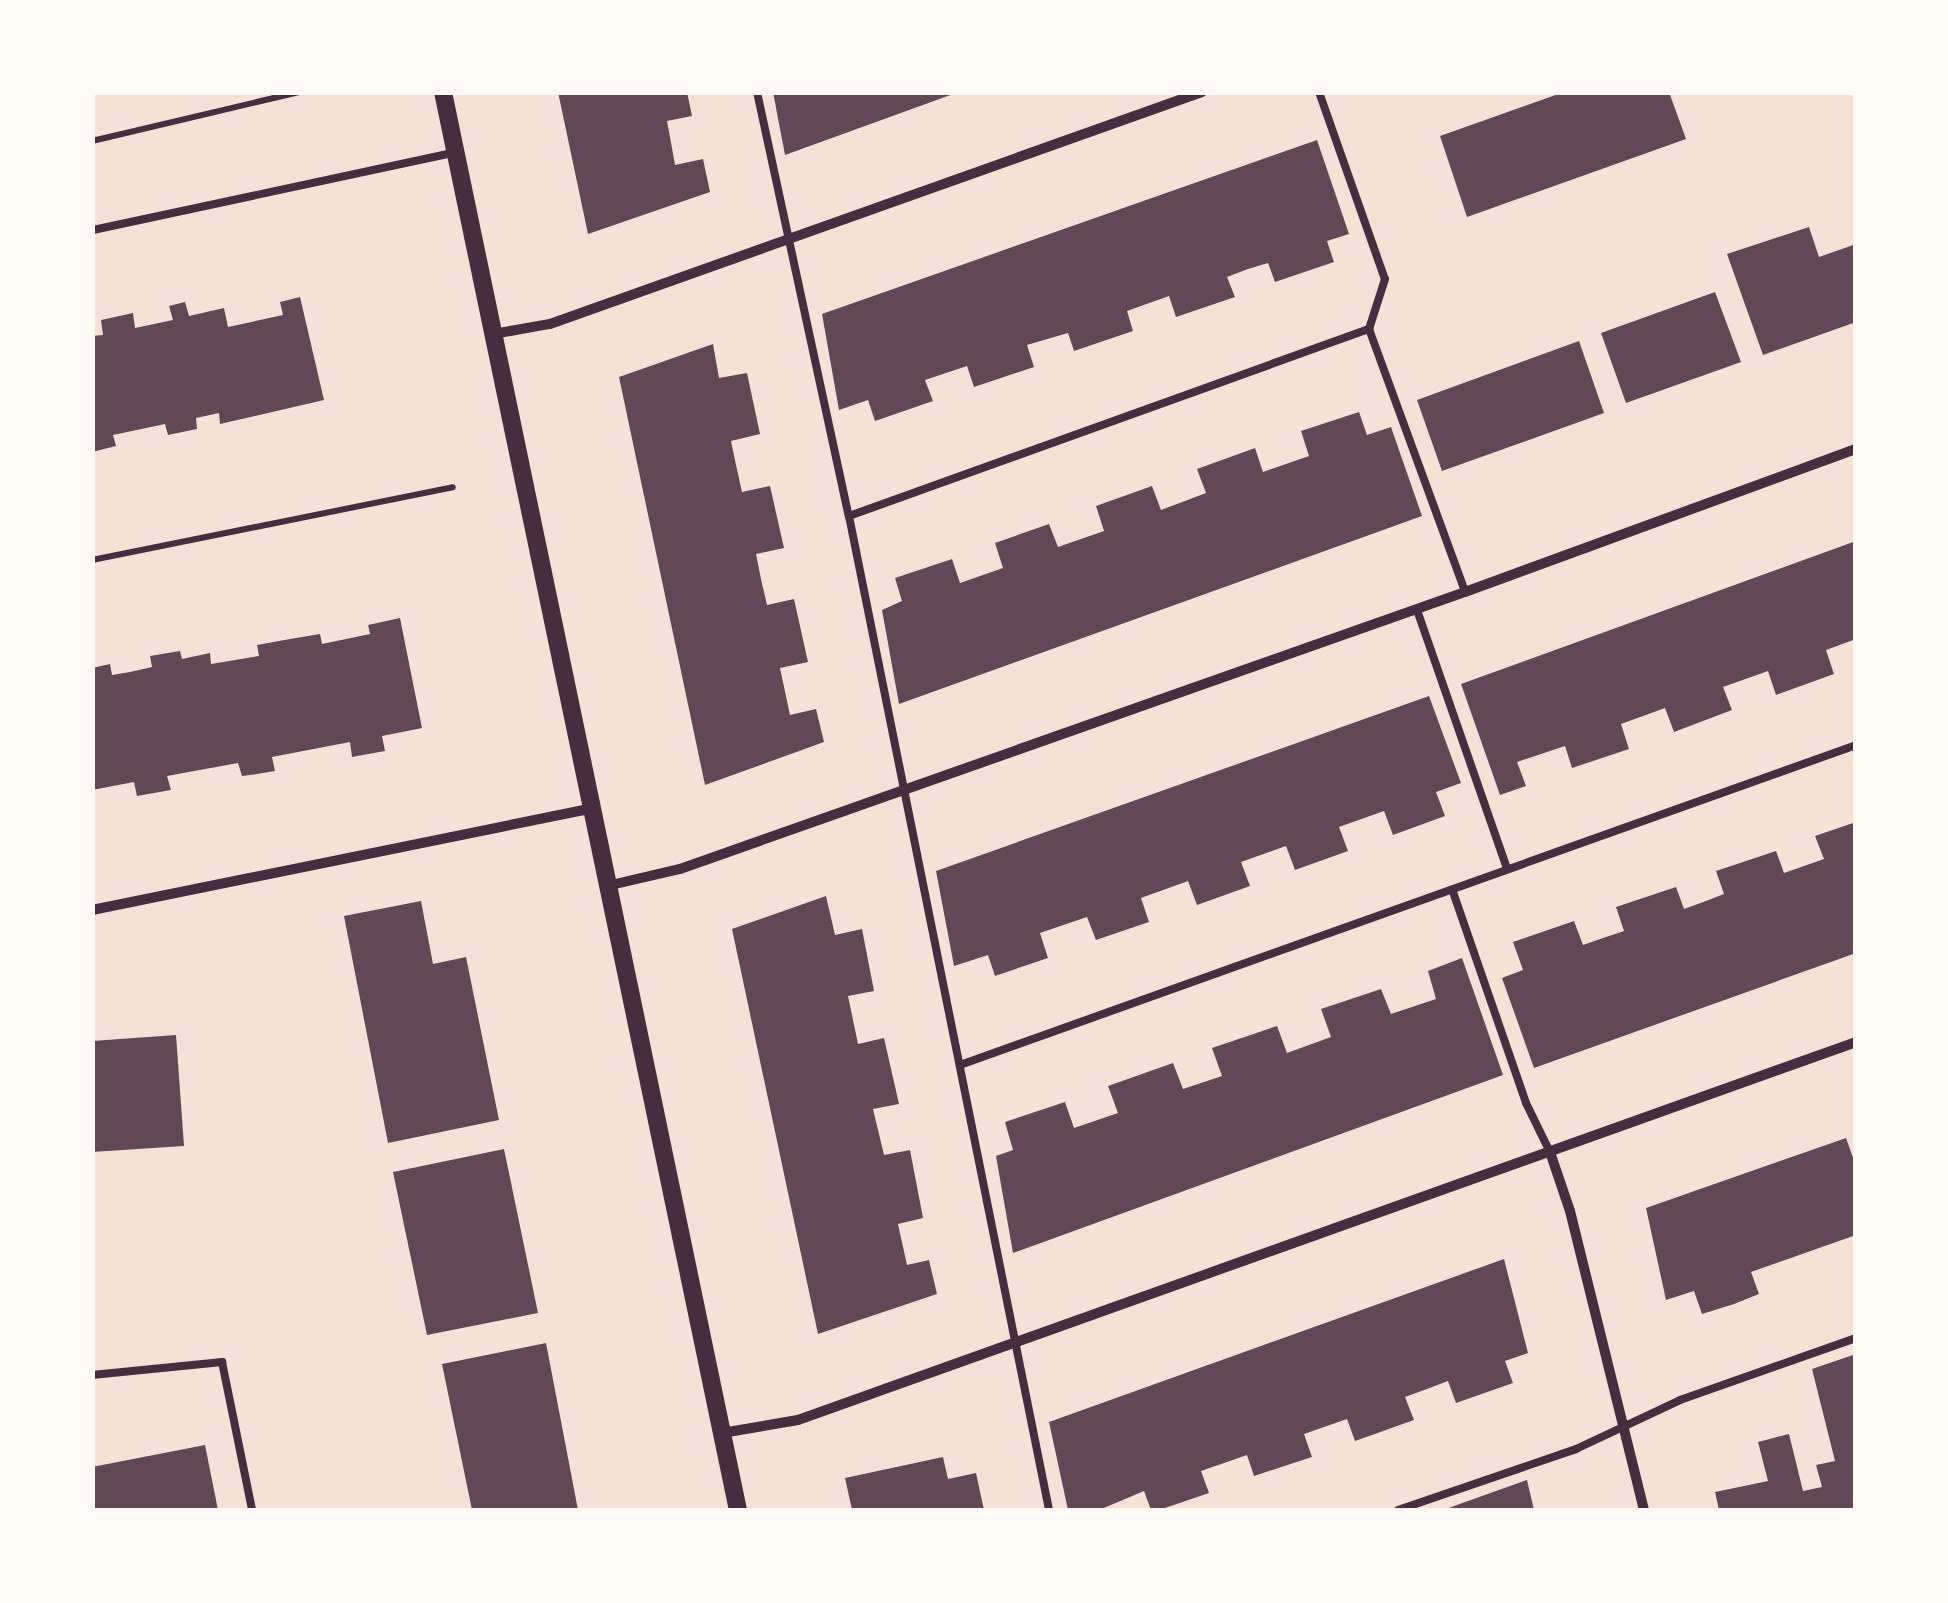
<!DOCTYPE html>
<style>
body{margin:0}
#map{position:relative;width:1948px;height:1603px;overflow:hidden;background:#f7e1d7;font-family:Raleway,sans-serif}
div>[style]{position:absolute}
.building>*{inset:0;background:#644757}
.path>*{height:6px;margin:-3px;padding:0 3px;transform-origin:3px;border-radius:3px;background:#4a2c40}
.service>*{height:8px;margin:-4px;padding:0 4px;transform-origin:4px;border-radius:4px;background:#4a2c40}
.minor>*{height:10px;margin:-5px;padding:0 5px;transform-origin:5px;border-radius:5px;background:#4a2c40}
.tertiary>*{height:18px;margin:-9px;padding:0 9px;transform-origin:9px;border-radius:9px;background:#4a2c40}
span{translate:-50% -50%;white-space:nowrap;text-align:center;line-height:1.15;-webkit-text-stroke:10px #fffaf5;paint-order:stroke}
.frame{position:absolute;inset:0;border:95px solid #fffaf5;pointer-events:none}
</style>
<div id="map">
<div class="building">
<div style="clip-path:polygon(558px 92px,687px 92px,692px 116px,667px 121px,672px 148px,675px 165px,703px 159px,710px 192px,588px 234px)"></div>
<div style="clip-path:polygon(773px 92px,956px 92px,956px 93px,785px 155px)"></div>
<div style="clip-path:polygon(1564px 92px,1669px 92px,1686px 139px,1467px 217px,1440px 136px)"></div>
<div style="clip-path:polygon(1317px 140px,1349px 234px,1327px 241px,1334px 262px,1275px 282px,1268px 263px,1248px 269px,1227px 277px,1235px 297px,1176px 317px,1169px 296px,1127px 311px,1133px 331px,1074px 351px,1068px 333px,1027px 345px,1034px 367px,974px 387px,967px 366px,925px 380px,933px 401px,875px 421px,868px 400px,839px 410px,822px 314px)"></div>
<div style="clip-path:polygon(1809px 227px,1819px 257px,1856px 244px,1856px 322px,1763px 355px,1727px 254px)"></div>
<div style="clip-path:polygon(1715px 292px,1741px 362px,1626px 403px,1601px 333px)"></div>
<div style="clip-path:polygon(300px 297px,324px 400px,220px 424px,219px 413px,196px 418px,197px 429px,168px 435px,165px 424px,113px 435px,116px 446px,92px 452px,92px 336px,103px 335px,101px 320px,133px 313px,135px 328px,173px 320px,169px 306px,185px 302px,189px 316px,224px 308px,228px 327px,283px 315px,280px 302px)"></div>
<div style="clip-path:polygon(1579px 341px,1604px 413px,1442px 471px,1417px 400px)"></div>
<div style="clip-path:polygon(713px 344px,719px 378px,747px 373px,760px 434px,731px 441px,736px 465px,742px 492px,770px 486px,784px 548px,756px 554px,761px 579px,767px 605px,794px 599px,808px 662px,780px 668px,790px 715px,816px 709px,824px 742px,705px 785px,619px 377px)"></div>
<div style="clip-path:polygon(1359px 412px,1367px 435px,1391px 427px,1422px 516px,899px 704px,882px 610px,902px 601px,895px 578px,952px 559px,960px 583px,1003px 568px,995px 543px,1049px 524px,1058px 547px,1104px 531px,1096px 506px,1152px 486px,1161px 510px,1206px 493px,1197px 469px,1255px 448px,1263px 472px,1309px 456px,1301px 431px)"></div>
<div style="clip-path:polygon(1856px 541px,1856px 639px,1826px 650px,1834px 674px,1776px 695px,1768px 671px,1723px 687px,1732px 710px,1674px 732px,1665px 708px,1621px 724px,1629px 749px,1572px 768px,1565px 746px,1517px 762px,1526px 786px,1500px 795px,1461px 684px)"></div>
<div style="clip-path:polygon(400px 618px,422px 728px,382px 736px,385px 751px,352px 757px,350px 742px,272px 757px,275px 771px,257px 774px,242px 776px,238px 763px,167px 776px,171px 790px,137px 796px,134px 782px,92px 790px,92px 668px,110px 664px,112px 675px,130px 672px,152px 667px,150px 656px,180px 651px,182px 659px,210px 653px,211px 664px,259px 656px,257px 645px,290px 639px,320px 634px,322px 644px,370px 634px,368px 625px)"></div>
<div style="clip-path:polygon(1429px 696px,1461px 783px,1436px 792px,1445px 816px,1393px 835px,1384px 811px,1339px 827px,1348px 851px,1295px 870px,1286px 846px,1241px 862px,1250px 886px,1197px 905px,1188px 881px,1141px 898px,1149px 922px,1096px 940px,1087px 917px,1040px 933px,1048px 958px,995px 976px,988px 955px,954px 966px,936px 871px)"></div>
<div style="clip-path:polygon(1856px 822px,1856px 953px,1534px 1068px,1502px 978px,1523px 970px,1513px 942px,1574px 921px,1583px 945px,1606px 937px,1624px 931px,1616px 907px,1676px 887px,1684px 909px,1706px 901px,1724px 894px,1716px 871px,1776px 851px,1784px 873px,1824px 859px,1815px 836px)"></div>
<div style="clip-path:polygon(826px 896px,835px 935px,862px 929px,874px 991px,848px 996px,858px 1044px,884px 1038px,899px 1104px,873px 1109px,884px 1155px,910px 1150px,923px 1218px,898px 1224px,907px 1265px,929px 1260px,937px 1294px,818px 1334px,732px 929px)"></div>
<div style="clip-path:polygon(421px 901px,433px 964px,466px 957px,499px 1120px,388px 1143px,344px 916px)"></div>
<div style="clip-path:polygon(1462px 958px,1503px 1075px,1013px 1253px,996px 1156px,1013px 1150px,1005px 1122px,1065px 1102px,1074px 1128px,1118px 1113px,1108px 1086px,1173px 1063px,1183px 1089px,1222px 1076px,1212px 1048px,1277px 1026px,1287px 1053px,1331px 1037px,1321px 1009px,1381px 989px,1391px 1014px,1436px 999px,1428px 971px)"></div>
<div style="clip-path:polygon(176px 1035px,184px 1146px,92px 1152px,92px 1041px)"></div>
<div style="clip-path:polygon(1846px 1138px,1856px 1166px,1856px 1235px,1751px 1272px,1759px 1294px,1734px 1304px,1702px 1314px,1694px 1291px,1666px 1300px,1646px 1208px)"></div>
<div style="clip-path:polygon(504px 1149px,538px 1313px,427px 1335px,393px 1172px)"></div>
<div style="clip-path:polygon(1504px 1259px,1528px 1353px,1505px 1361px,1513px 1383px,1456px 1403px,1448px 1381px,1427px 1389px,1405px 1397px,1414px 1420px,1355px 1441px,1347px 1419px,1304px 1434px,1312px 1457px,1254px 1476px,1247px 1455px,1201px 1471px,1209px 1493px,1159px 1510px,1151px 1510px,1144px 1491px,1099px 1510px,1068px 1510px,1049px 1422px)"></div>
<div style="clip-path:polygon(546px 1343px,578px 1510px,472px 1510px,442px 1364px)"></div>
<div style="clip-path:polygon(1856px 1354px,1856px 1510px,1719px 1510px,1715px 1492px,1768px 1481px,1758px 1442px,1789px 1434px,1803px 1491px,1822px 1487px,1816px 1465px,1835px 1461px,1812px 1369px)"></div>
<div style="clip-path:polygon(205px 1445px,218px 1510px,92px 1510px,92px 1467px)"></div>
<div style="clip-path:polygon(943px 1457px,948px 1479px,976px 1473px,984px 1510px,852px 1510px,845px 1478px)"></div>
<div style="clip-path:polygon(1527px 1480px,1534px 1510px,1443px 1510px)"></div>
</div>
<div class="path">
<div style="left:92px;top:141px;width:213px;rotate:-13.3deg"></div>
<div style="left:92px;top:560px;width:368px;rotate:-11.4deg"></div>
</div>
<div class="service">
<div style="left:757px;top:92px;width:434px;rotate:77.8deg"></div>
<div style="left:849px;top:516px;width:1014px;rotate:78.62deg"></div>
<div style="left:1319px;top:92px;width:198px;rotate:70.6deg"></div>
<div style="left:1385px;top:279px;width:52px;rotate:107.7deg"></div>
<div style="left:1369px;top:329px;width:280px;rotate:69.9deg"></div>
<div style="left:93px;top:230px;width:371px;rotate:-12.1deg"></div>
<div style="left:849px;top:516px;width:553px;rotate:-19.78deg"></div>
<div style="left:1417px;top:610px;width:273px;rotate:70.8deg"></div>
<div style="left:1453px;top:892px;width:223px;rotate:70.9deg"></div>
<div style="left:1526px;top:1103px;width:55px;rotate:63.9deg"></div>
<div style="left:960px;top:1065px;width:951px;rotate:-19.65deg"></div>
<div style="left:92px;top:1375px;width:131px;rotate:-5.7deg"></div>
<div style="left:222px;top:1362px;width:151px;rotate:78.5deg"></div>
<div style="left:1398px;top:1510px;width:188px;rotate:-18.9deg"></div>
<div style="left:1576px;top:1449px;width:115px;rotate:-25.2deg"></div>
<div style="left:1680px;top:1400px;width:187px;rotate:-19.4deg"></div>
</div>
<div class="minor">
<div style="left:493px;top:334px;width:58px;rotate:-10deg"></div>
<div style="left:550px;top:324px;width:692px;rotate:-19.59deg"></div>
<div style="left:611px;top:885px;width:71px;rotate:-13.1deg"></div>
<div style="left:680px;top:869px;width:832px;rotate:-19.44deg"></div>
<div style="left:1465px;top:592px;width:416px;rotate:-20.1deg"></div>
<div style="left:92px;top:910px;width:512px;rotate:-11.49deg"></div>
<div style="left:1550px;top:1152px;width:62px;rotate:71.3deg"></div>
<div style="left:1570px;top:1211px;width:308px;rotate:76.1deg"></div>
<div style="left:722px;top:1433px;width:77px;rotate:-9.7deg"></div>
<div style="left:798px;top:1420px;width:1123px;rotate:-19.66deg"></div>
</div>
<div class="tertiary">
<div style="left:443px;top:92px;width:1448px;rotate:78.25deg"></div>
</div>
<div class="frame"></div>
</div>
